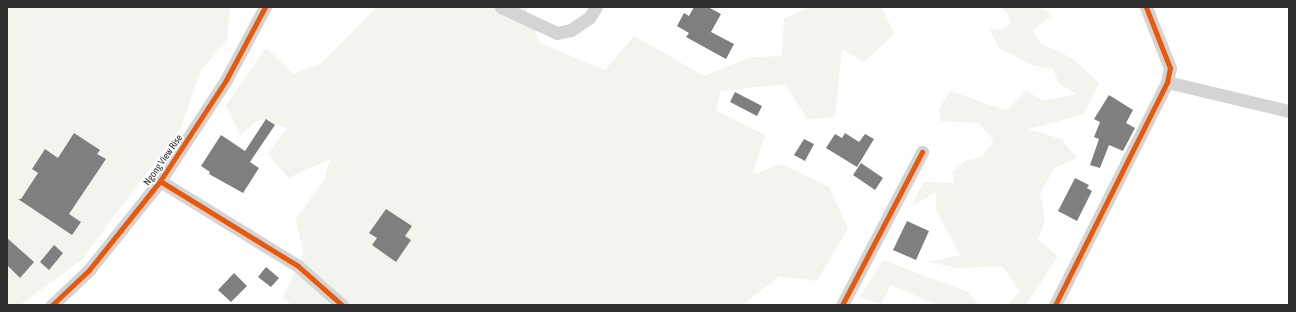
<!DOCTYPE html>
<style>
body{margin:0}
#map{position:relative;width:1296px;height:312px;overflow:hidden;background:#fff;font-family:"Asap Condensed",sans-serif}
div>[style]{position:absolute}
.green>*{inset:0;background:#f1f5ed}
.building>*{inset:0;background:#7f7f7f}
.minor>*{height:13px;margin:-6.5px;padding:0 6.5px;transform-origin:6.5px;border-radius:6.5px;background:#d4d4d4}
.cycleway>*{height:5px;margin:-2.5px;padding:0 2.5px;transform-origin:2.5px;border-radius:2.5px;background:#e8590c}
span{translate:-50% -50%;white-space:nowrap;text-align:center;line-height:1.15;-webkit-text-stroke:4px #fff;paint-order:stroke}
.street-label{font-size:10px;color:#2f2f2f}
.frame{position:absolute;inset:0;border:8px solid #2f2f2f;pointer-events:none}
</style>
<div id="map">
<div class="green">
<div style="clip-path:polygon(7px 7px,230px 7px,227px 40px,201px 70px,181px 127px,82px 259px,20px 305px,7px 305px)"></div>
<div style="clip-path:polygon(377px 7px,526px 7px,540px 43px,605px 70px,634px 36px,704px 76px,751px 57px,782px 56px,784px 18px,811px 7px,882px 7px,894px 34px,864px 62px,842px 49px,835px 116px,808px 120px,785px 84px,720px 91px,716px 111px,765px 135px,752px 175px,781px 164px,829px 187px,848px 228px,817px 281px,779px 276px,743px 305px,292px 305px,283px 298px,303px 254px,296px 219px,324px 180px,330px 159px,288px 178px,268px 154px,287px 128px,259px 119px,240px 135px,226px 105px,266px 48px,294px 74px,322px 63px)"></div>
<div style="clip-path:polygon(1001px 7px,1041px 7px,1052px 15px,1033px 30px,1041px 44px,1072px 58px,1099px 83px,1084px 114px,1028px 129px,1061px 139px,1077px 158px,1054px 168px,1040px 194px,1045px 219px,1038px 240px,1058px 256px,1026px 305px,1008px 305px,1020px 291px,1002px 266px,958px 268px,928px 262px,960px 255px,936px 209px,936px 192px,912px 206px,923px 182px,954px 183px,953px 172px,965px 161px,982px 157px,994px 141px,979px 123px,941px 121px,939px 108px,951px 91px,1006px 111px,1026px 91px,1044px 101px,1076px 94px,1059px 83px,1053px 69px,1032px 65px,999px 48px,990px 30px,1002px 29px,1011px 23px,1007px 12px)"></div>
<div style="clip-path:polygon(883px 260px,968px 292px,979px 305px,937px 305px,891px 285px,881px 304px,860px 297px)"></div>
</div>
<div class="building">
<div style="clip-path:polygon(694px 7px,708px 7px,721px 14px,711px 32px,734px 44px,726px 59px,686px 37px,689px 33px,677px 26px,684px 13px,689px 16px)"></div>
<div style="clip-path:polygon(735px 92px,762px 106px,757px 116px,730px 102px)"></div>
<div style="clip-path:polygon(1109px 95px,1133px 110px,1126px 123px,1135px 128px,1123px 151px,1109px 145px,1100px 168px,1090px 165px,1099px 139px,1094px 137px,1100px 122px,1094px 119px)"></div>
<div style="clip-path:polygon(266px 119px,275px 125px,250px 162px,259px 168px,243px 193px,209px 174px,210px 172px,201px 166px,221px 135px,245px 151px)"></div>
<div style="clip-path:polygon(74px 133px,100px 150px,97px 154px,106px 159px,69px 214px,81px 222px,72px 235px,18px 199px,21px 199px,38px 173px,32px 169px,45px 149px,58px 158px)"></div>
<div style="clip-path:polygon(845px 133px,859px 142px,865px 134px,874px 139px,857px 167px,826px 148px,835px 134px,842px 138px)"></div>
<div style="clip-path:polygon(804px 139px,814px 144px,805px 161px,794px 155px)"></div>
<div style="clip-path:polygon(861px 163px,883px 178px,875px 190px,853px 175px)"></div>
<div style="clip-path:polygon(1075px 178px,1089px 185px,1087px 188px,1092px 191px,1077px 221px,1058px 211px)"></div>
<div style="clip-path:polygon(386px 209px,412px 226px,405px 236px,411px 240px,396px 262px,372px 245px,377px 238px,369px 233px)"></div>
<div style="clip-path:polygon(907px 221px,929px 231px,916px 260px,893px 250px)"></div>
<div style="clip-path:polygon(7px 238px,34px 262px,20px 278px,7px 265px)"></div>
<div style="clip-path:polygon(54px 245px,63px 253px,49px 270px,40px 262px)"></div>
<div style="clip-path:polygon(266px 267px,279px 278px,271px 287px,258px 277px)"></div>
<div style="clip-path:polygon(234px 273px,247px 286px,231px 302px,218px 290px)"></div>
</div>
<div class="minor">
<div style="left:501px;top:7px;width:62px;rotate:24.9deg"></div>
<div style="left:557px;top:33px;width:14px;rotate:-12deg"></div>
<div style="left:571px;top:30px;width:22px;rotate:-34deg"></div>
<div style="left:589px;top:18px;width:13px;rotate:-58deg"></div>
<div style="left:1167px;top:82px;width:125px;rotate:13.4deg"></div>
<div style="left:160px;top:181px;width:162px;rotate:31.6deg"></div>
<div style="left:298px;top:266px;width:59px;rotate:41.6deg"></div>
<div style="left:52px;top:305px;width:51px;rotate:-43.4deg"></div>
<div style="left:89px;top:270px;width:114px;rotate:-51.4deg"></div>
<div style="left:160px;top:181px;width:121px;rotate:-56.8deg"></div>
<div style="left:226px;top:80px;width:83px;rotate:-61.9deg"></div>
<div style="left:842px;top:305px;width:173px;rotate:-62.4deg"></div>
<div style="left:1055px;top:305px;width:250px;rotate:-63.3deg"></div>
<div style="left:1167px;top:82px;width:14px;rotate:-78deg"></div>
<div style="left:1170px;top:68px;width:66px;rotate:-111.5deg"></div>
</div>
<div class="cycleway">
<div style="left:160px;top:181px;width:162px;rotate:31.6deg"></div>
<div style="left:298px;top:266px;width:59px;rotate:41.6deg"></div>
<div style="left:52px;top:305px;width:51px;rotate:-43.4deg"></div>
<div style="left:89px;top:270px;width:114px;rotate:-51.4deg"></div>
<div style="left:160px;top:181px;width:121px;rotate:-56.8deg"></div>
<div style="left:226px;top:80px;width:83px;rotate:-61.9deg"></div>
<div style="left:842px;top:305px;width:173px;rotate:-62.4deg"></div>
<div style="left:1055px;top:305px;width:250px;rotate:-63.3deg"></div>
<div style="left:1167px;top:82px;width:14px;rotate:-78deg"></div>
<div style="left:1170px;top:68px;width:66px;rotate:-111.5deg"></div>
</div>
<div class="street-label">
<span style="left:163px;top:160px;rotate:-55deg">Ngong View Rise</span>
</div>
<div class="frame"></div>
</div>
